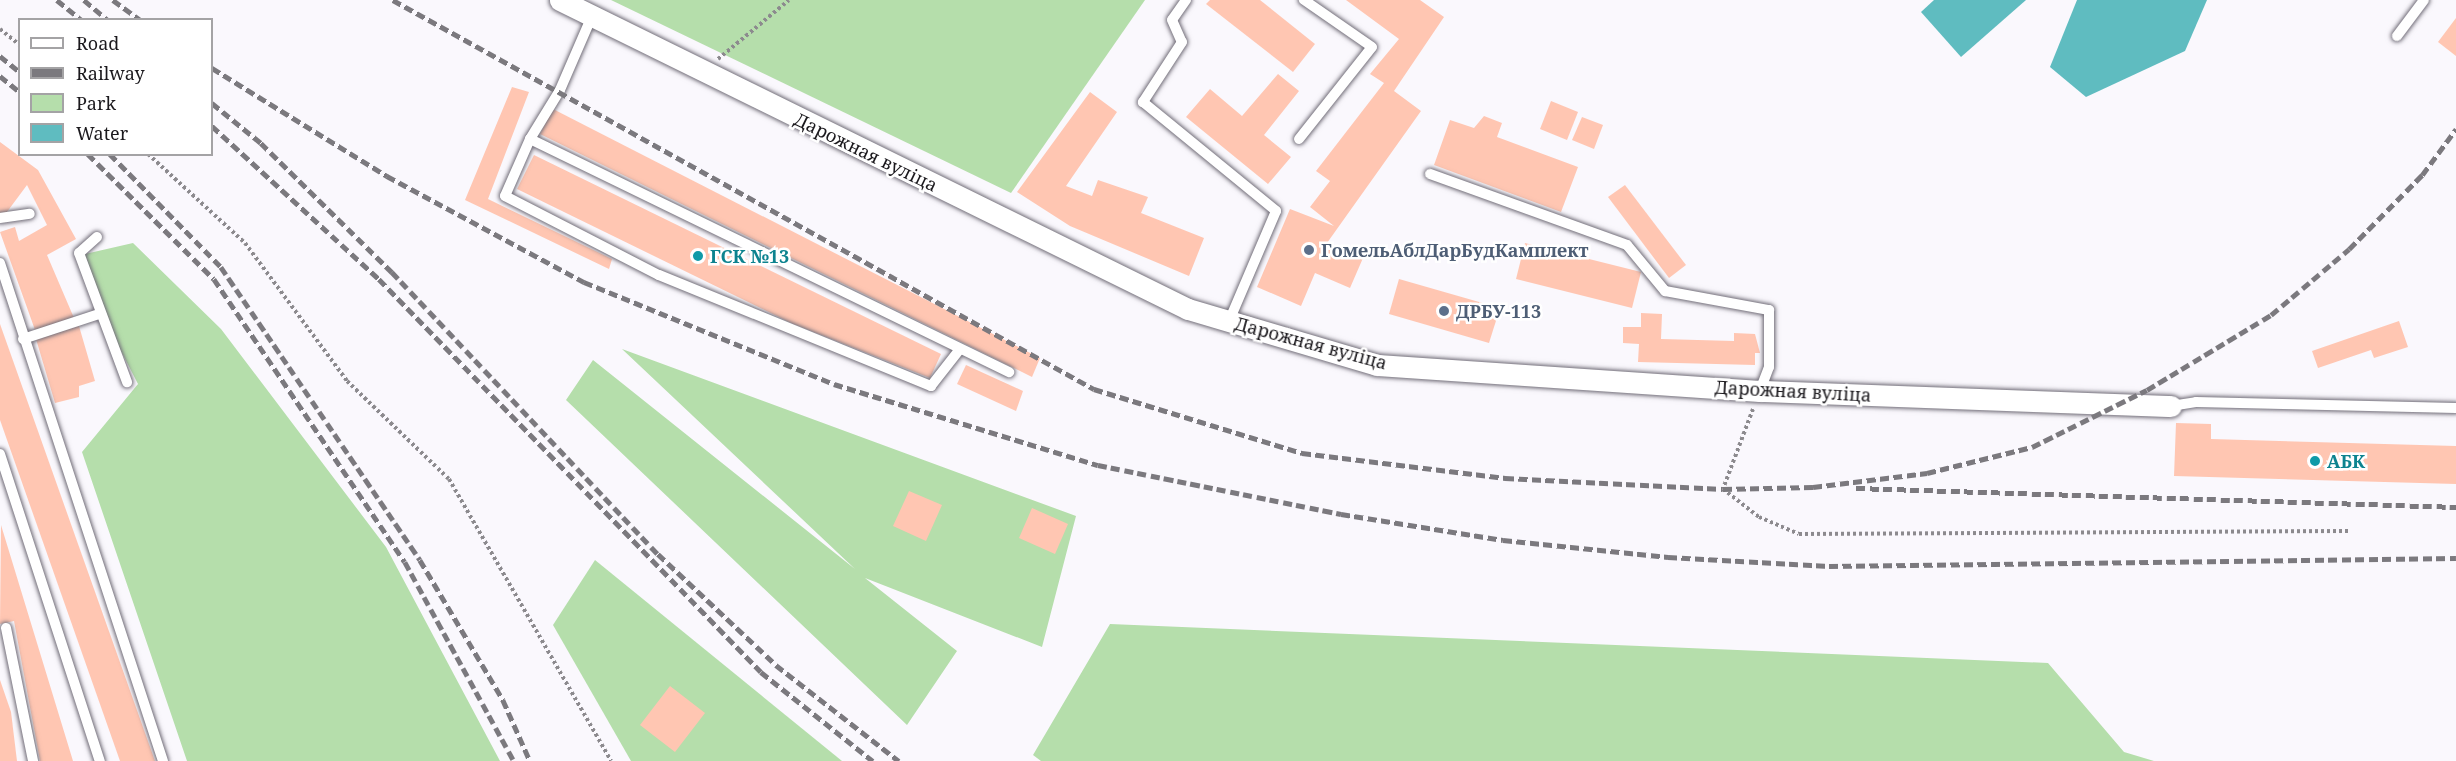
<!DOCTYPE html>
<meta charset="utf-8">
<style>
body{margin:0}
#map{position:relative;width:2456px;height:761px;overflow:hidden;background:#faf8fd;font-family:"Noto Serif",serif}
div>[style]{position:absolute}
.green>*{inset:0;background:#b5deab}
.water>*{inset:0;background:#5fbcc0}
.building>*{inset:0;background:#ffc6b2}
.path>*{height:4px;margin-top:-2px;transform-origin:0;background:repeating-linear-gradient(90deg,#8c8a8e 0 3px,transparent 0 6px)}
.roads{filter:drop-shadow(0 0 2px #726e79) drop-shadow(0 0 2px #726e79)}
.service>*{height:10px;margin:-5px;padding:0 5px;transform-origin:5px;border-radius:5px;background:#fff}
.minor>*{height:21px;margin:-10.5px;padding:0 10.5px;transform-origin:10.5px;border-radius:10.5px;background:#fff}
.rail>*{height:4.5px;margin-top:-2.25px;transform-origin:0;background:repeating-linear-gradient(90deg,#7b797e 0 9px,transparent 0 13.5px)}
.dots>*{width:16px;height:16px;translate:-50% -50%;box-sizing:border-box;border:3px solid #fff;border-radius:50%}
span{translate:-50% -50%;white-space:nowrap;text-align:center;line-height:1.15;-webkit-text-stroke:5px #fff;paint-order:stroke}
.street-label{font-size:18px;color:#1b191d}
.service-label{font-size:18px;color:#4e5e75;font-weight:700}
.left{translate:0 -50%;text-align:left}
.culture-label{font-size:18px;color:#0d838f;font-weight:700}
.legend{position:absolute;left:18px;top:18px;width:195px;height:138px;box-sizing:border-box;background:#fff;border:2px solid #a4a3a5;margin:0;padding:8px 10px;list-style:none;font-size:18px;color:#1b191d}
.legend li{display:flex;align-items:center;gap:12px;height:30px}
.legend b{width:30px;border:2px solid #a4a3a5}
</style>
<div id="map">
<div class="green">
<div style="clip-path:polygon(611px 0,1145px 0,1011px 193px)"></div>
<div style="clip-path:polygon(133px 243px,221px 329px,386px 547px,500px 761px,187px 761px,82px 452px,138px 384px,106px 322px,85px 254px)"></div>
<div style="clip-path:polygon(622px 349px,1076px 516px,1042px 647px,865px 578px,957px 651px,907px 725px,566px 400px,593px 360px,855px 569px)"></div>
<div style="clip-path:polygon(595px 560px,842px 761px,631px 761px,553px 625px)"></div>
<div style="clip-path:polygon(1110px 624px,2048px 663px,2124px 752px,2154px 761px,1041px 761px,1033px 755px)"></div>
</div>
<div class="water">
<div style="clip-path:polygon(1934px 0,2026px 0,1961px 57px,1921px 12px)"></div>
<div style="clip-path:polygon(2077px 0,2207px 0,2185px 51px,2086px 97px,2050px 67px)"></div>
</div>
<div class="building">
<div style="clip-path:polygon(1210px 0,1260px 0,1315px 44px,1293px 72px,1206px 4px)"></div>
<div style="clip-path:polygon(1346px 0,1420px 0,1444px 17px,1394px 91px,1421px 111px,1327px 243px,1363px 258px,1350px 288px,1315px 273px,1301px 306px,1257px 287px,1290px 209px,1334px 226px,1310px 207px,1330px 181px,1316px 171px,1384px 83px,1370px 74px,1399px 39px)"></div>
<div style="clip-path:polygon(2456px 18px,2456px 56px,2438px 42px)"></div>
<div style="clip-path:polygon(1278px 74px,1299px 91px,1264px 135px,1291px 157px,1268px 184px,1186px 117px,1210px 89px,1242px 116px)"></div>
<div style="clip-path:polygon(512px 87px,529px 92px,488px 199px,612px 259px,609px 269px,465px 200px)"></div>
<div style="clip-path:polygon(1090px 92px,1117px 112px,1066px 186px,1092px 196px,1098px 180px,1148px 197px,1141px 213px,1204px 238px,1189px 276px,1070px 226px,1017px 192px)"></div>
<div style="clip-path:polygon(1551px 101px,1578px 112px,1567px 140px,1540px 129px)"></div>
<div style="clip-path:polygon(553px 109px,1040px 358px,1032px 377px,540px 134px)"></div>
<div style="clip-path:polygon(1484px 116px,1502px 123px,1497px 137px,1578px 167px,1561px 212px,1434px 165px,1450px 120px,1474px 128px)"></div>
<div style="clip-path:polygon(1582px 117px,1603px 125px,1594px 149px,1572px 140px)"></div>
<div style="clip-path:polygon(0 142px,38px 170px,76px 239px,47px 255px,74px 318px,35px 330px,0 232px,15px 227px,19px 241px,47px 225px,27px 185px,4px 216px,0 214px)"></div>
<div style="clip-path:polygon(534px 155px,941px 354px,930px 378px,791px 323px,517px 189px)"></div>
<div style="clip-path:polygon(1625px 185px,1686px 265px,1669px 278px,1608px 197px)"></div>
<div style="clip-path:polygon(1525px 243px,1641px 272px,1632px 308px,1516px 279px)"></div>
<div style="clip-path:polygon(1399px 279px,1500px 308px,1489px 343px,1389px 314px)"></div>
<div style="clip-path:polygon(1641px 313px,1662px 314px,1661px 339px,1734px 341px,1734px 333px,1755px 334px,1760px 353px,1755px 353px,1755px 365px,1638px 362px,1639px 344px,1623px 343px,1623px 327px,1641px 327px)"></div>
<div style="clip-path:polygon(2399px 321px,2408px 347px,2374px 358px,2371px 350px,2318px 368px,2312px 351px)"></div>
<div style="clip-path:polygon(0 324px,155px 761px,120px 761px,0 420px)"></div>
<div style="clip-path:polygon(79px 326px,95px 381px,79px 386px,79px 397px,55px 403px,36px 339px)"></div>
<div style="clip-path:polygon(966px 365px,1023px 391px,1016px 411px,957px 384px)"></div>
<div style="clip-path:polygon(2176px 423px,2211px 424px,2211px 439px,2456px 446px,2456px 484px,2174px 476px)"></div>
<div style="clip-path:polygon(909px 491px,942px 505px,926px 541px,893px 526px)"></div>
<div style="clip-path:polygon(1032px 508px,1068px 524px,1055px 554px,1019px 538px)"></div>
<div style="clip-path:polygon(1px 525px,73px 761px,40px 761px,14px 621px,0 624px)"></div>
<div style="clip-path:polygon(0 680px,11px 712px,17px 761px,0 761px)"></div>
<div style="clip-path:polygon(670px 686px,705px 713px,675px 752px,640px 725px)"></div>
</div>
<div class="path">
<div style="left:0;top:29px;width:26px;rotate:39deg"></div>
<div style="left:718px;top:59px;width:92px;rotate:-39.7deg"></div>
<div style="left:148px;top:154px;width:132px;rotate:42.5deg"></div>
<div style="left:245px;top:243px;width:172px;rotate:53.5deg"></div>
<div style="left:347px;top:381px;width:141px;rotate:43.9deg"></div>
<div style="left:449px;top:479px;width:325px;rotate:60.1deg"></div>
<div style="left:1753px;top:409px;width:85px;rotate:110.6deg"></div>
<div style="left:1723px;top:489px;width:46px;rotate:37.9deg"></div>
<div style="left:1759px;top:517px;width:43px;rotate:23deg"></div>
<div style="left:1799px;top:534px;width:550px;rotate:-0.31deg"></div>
</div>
<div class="roads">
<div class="service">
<div style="left:1186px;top:0;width:24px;rotate:125deg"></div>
<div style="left:1172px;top:20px;width:24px;rotate:66deg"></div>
<div style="left:1182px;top:42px;width:72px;rotate:123deg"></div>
<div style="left:1143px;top:102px;width:172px;rotate:39.3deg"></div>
<div style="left:1276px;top:211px;width:120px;rotate:113.1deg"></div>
<div style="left:592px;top:16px;width:81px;rotate:113.4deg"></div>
<div style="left:560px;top:90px;width:57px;rotate:121.5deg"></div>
<div style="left:530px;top:139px;width:533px;rotate:25.94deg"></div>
<div style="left:2397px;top:36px;width:45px;rotate:-53.1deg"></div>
<div style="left:530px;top:139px;width:62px;rotate:113.7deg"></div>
<div style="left:505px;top:196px;width:173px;rotate:27.2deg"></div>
<div style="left:659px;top:275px;width:294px;rotate:22.2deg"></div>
<div style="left:931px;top:386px;width:47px;rotate:-51.9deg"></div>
<div style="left:1299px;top:139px;width:117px;rotate:-51.6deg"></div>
<div style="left:1372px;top:47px;width:83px;rotate:-145.3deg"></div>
<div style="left:1430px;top:174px;width:209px;rotate:19.8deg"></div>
<div style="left:1627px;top:245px;width:60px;rotate:50.4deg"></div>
<div style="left:1665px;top:291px;width:106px;rotate:10.4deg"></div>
<div style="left:1769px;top:310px;width:57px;rotate:90deg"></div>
<div style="left:1769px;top:367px;width:26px;rotate:111deg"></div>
<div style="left:0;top:218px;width:30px;rotate:-8deg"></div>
<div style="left:97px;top:237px;width:24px;rotate:138deg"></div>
<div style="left:79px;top:253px;width:138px;rotate:69.6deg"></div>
<div style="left:0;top:263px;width:524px;rotate:71.88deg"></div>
<div style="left:23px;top:339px;width:80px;rotate:-18.2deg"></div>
<div style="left:2171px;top:406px;width:25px;rotate:-9deg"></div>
<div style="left:2196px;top:402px;width:260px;rotate:1.3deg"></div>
<div style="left:0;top:454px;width:323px;rotate:72deg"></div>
<div style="left:6px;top:628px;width:136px;rotate:78.5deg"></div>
</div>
<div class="minor">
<div style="left:560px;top:0;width:700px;rotate:26.2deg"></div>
<div style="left:1188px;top:309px;width:197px;rotate:16.5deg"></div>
<div style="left:1377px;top:365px;width:384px;rotate:3.9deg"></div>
<div style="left:1760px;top:391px;width:411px;rotate:2.1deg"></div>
</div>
</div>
<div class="rail">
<div style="left:57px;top:0;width:32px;rotate:39deg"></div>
<div style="left:84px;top:0;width:31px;rotate:40deg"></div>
<div style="left:113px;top:0;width:34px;rotate:36deg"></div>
<div style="left:393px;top:0;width:802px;rotate:29.03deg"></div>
<div style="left:1094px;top:389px;width:218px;rotate:17.1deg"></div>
<div style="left:1302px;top:453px;width:205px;rotate:7deg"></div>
<div style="left:1505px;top:478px;width:218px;rotate:2.9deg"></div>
<div style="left:1723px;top:489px;width:90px;rotate:-1.3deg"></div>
<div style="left:1813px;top:487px;width:115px;rotate:-7deg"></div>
<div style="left:1927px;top:473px;width:108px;rotate:-13.9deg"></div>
<div style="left:2032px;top:447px;width:128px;rotate:-26.4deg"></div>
<div style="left:2147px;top:390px;width:145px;rotate:-31.2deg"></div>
<div style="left:2271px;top:315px;width:102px;rotate:-40.2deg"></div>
<div style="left:2349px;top:249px;width:104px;rotate:-45.4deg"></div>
<div style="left:2422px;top:175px;width:57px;rotate:-53.5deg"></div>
<div style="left:0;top:56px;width:26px;rotate:39deg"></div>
<div style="left:212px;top:68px;width:206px;rotate:31.7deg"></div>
<div style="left:387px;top:176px;width:224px;rotate:28.3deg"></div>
<div style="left:584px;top:282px;width:270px;rotate:22.2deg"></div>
<div style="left:834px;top:384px;width:276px;rotate:17.1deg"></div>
<div style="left:1098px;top:465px;width:248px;rotate:11.4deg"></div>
<div style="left:1341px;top:514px;width:164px;rotate:9.1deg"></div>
<div style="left:1503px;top:540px;width:166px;rotate:5.9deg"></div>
<div style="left:1668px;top:557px;width:161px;rotate:3.2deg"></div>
<div style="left:1829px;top:566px;width:627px;rotate:-0.73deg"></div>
<div style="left:0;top:76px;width:26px;rotate:39deg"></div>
<div style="left:212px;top:103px;width:63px;rotate:39.2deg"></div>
<div style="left:261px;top:143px;width:184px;rotate:44.6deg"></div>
<div style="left:392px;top:272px;width:388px;rotate:46.7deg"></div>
<div style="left:658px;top:554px;width:162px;rotate:43.2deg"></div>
<div style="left:776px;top:665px;width:156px;rotate:38deg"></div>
<div style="left:212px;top:126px;width:226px;rotate:42.5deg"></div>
<div style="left:379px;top:279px;width:548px;rotate:45.81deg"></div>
<div style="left:761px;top:672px;width:143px;rotate:38.5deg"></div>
<div style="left:88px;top:154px;width:177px;rotate:44.8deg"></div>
<div style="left:214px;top:279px;width:341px;rotate:56deg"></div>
<div style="left:405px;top:562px;width:227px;rotate:61.3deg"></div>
<div style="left:110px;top:154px;width:158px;rotate:45.5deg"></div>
<div style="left:221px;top:267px;width:354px;rotate:55.8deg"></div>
<div style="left:420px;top:560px;width:163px;rotate:59.3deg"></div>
<div style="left:503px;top:700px;width:67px;rotate:66.1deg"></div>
<div style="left:1856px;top:488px;width:600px;rotate:1.81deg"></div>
</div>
<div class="dots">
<div style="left:1309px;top:250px;background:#5c6f8a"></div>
<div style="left:698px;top:256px;background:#0f9aa8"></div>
<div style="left:1444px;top:311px;background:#5c6f8a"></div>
<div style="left:2315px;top:461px;background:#0f9aa8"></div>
</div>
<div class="street-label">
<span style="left:866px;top:152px;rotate:26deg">Дарожная вуліца</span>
<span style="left:1311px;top:343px;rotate:15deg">Дарожная вуліца</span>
<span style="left:1793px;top:391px;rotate:3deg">Дарожная вуліца</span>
</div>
<div class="service-label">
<span class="left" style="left:1321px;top:250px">ГомельАблДарБудКамплект</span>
<span class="left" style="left:1456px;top:311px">ДРБУ-113</span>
</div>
<div class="culture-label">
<span class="left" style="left:710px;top:256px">ГСК №13</span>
<span class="left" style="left:2327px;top:461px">АБК</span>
</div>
<ul class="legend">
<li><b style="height:8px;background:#fff"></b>Road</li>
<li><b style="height:8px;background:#7b797e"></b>Railway</li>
<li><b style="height:16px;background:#b5deab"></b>Park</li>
<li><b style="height:16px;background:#5fbcc0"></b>Water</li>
</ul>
</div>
